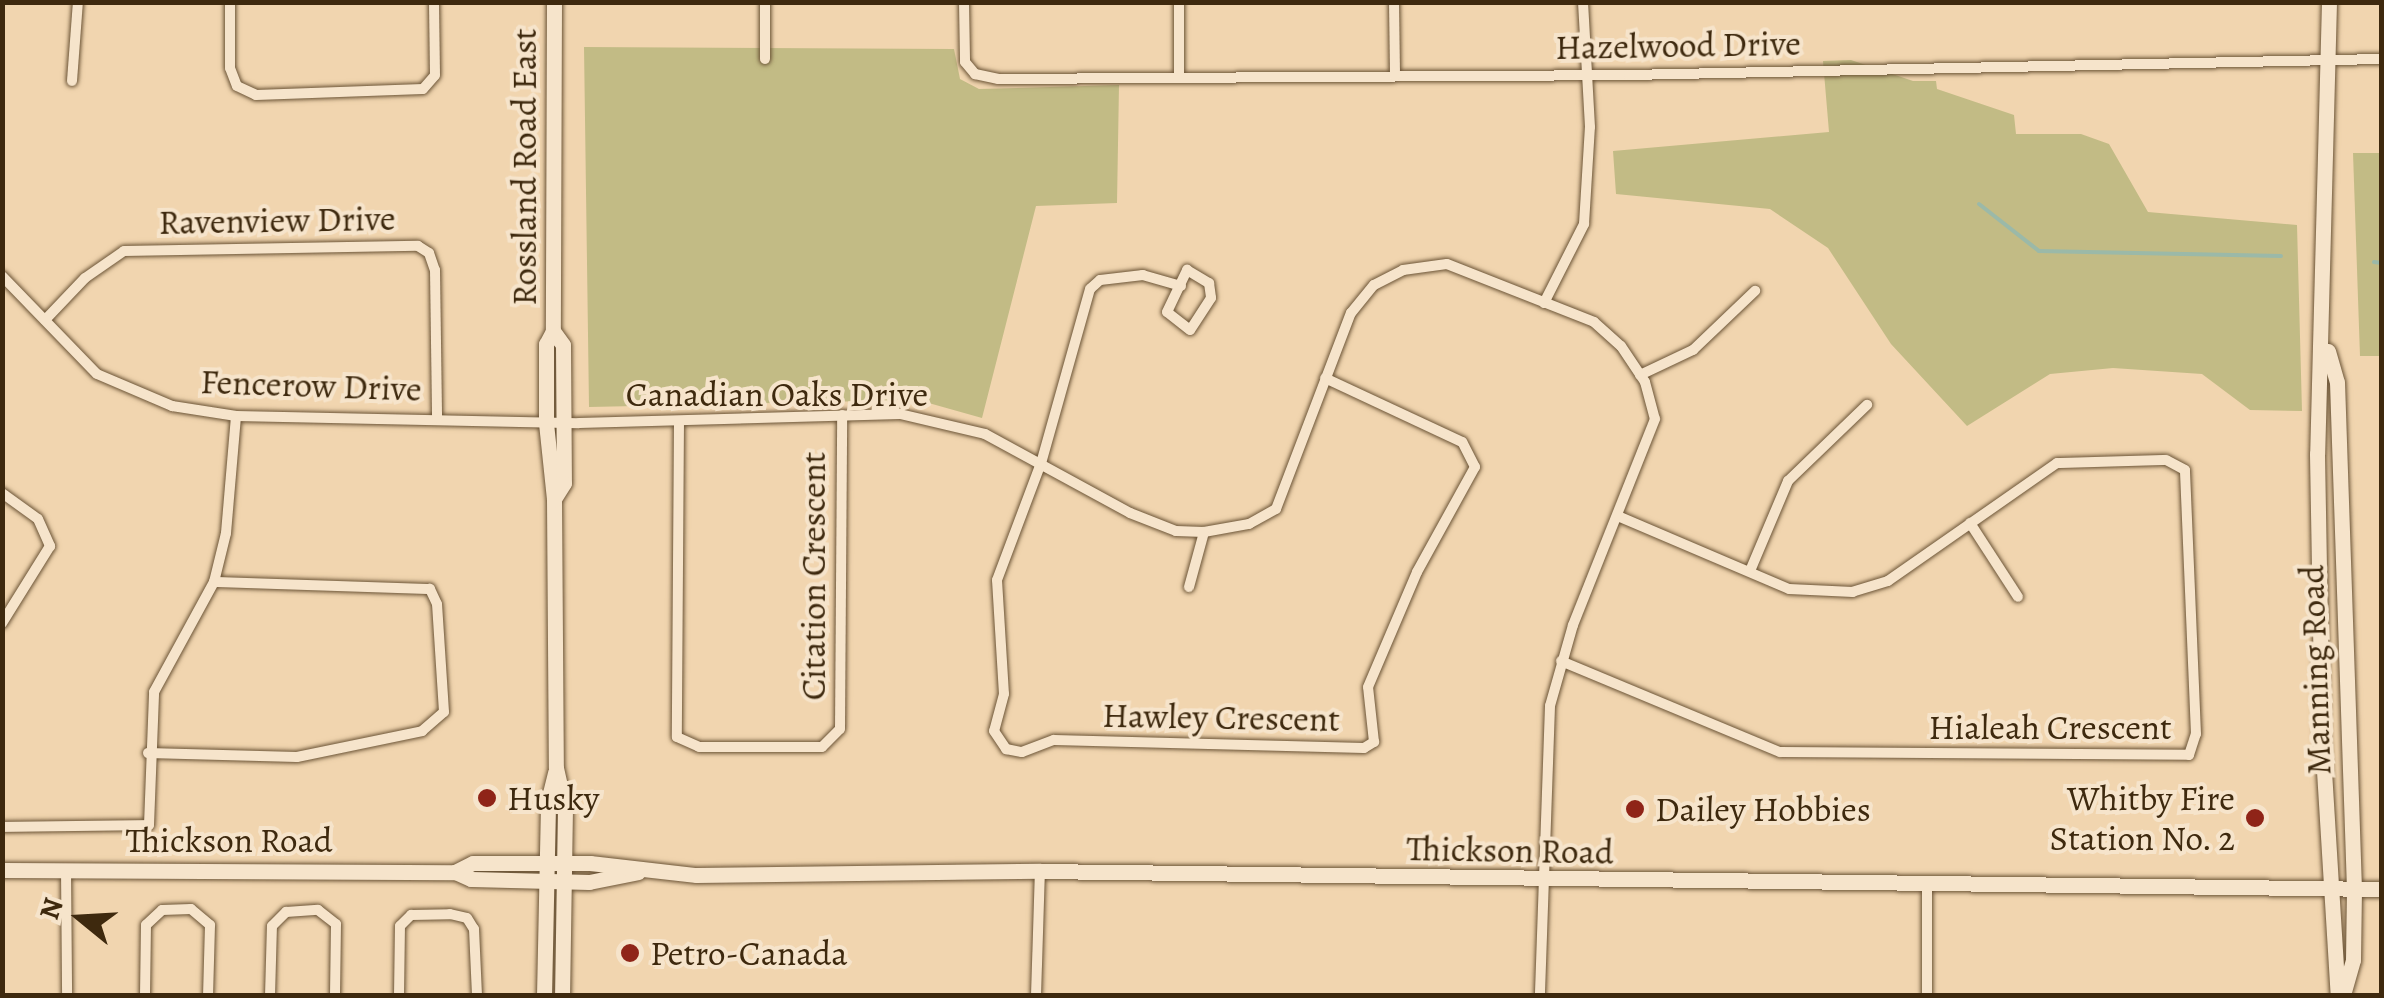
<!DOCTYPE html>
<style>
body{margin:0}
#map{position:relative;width:2384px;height:998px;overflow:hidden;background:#f1d5af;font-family:Alegreya,serif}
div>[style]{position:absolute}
.green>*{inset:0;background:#c2bb85}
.stream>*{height:4px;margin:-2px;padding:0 2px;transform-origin:2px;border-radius:2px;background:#9bb9a8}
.roads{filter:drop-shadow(0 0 2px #6b5436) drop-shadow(0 0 2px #6b5436)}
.minor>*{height:10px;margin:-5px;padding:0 5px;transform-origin:5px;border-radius:5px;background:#f6e4cb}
.secondary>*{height:15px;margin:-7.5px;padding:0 7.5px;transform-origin:7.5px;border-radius:7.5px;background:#f6e4cb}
.dots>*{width:28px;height:28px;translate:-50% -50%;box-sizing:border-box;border:5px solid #f6e4cb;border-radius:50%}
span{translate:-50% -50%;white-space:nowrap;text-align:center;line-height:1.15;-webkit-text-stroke:8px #f6e4cb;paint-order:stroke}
.street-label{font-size:35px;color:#3e290e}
.poi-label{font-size:35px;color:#3e290e}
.left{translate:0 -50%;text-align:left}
.right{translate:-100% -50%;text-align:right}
.frame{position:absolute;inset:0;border:5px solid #3e290e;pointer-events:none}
.north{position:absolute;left:30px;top:868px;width:100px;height:100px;-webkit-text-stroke:8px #f6e4cb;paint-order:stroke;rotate:288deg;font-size:28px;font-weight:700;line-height:40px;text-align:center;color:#3e290e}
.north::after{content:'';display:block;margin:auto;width:35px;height:45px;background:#3e290e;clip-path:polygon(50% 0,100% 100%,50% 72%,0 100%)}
</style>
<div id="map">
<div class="green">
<div style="clip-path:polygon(584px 47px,954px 49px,960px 79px,979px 89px,1119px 85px,1117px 203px,1036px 206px,982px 418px,918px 400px,589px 407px)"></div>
<div style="clip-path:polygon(1851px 60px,1913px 81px,1936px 81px,1937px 89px,2014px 115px,2016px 134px,2081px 134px,2109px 144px,2148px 212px,2297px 225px,2302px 411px,2250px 410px,2202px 374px,2113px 368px,2050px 374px,1967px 426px,1891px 344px,1828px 248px,1770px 209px,1616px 194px,1613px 151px,1829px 132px,1823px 61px)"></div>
<div style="clip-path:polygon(2353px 153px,2381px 153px,2381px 356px,2360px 356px)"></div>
</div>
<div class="stream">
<div style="left:1979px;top:204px;width:76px;rotate:38.1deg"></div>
<div style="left:2039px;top:251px;width:242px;rotate:1.2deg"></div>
<div style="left:2374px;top:262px;width:8px;rotate:7deg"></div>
</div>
<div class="roads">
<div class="minor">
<div style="left:230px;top:2px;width:66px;rotate:90deg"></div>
<div style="left:230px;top:68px;width:19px;rotate:69deg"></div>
<div style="left:237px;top:86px;width:21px;rotate:25deg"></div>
<div style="left:256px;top:95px;width:167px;rotate:-2.1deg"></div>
<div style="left:423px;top:89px;width:18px;rotate:-49deg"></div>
<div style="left:435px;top:75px;width:73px;rotate:-90.8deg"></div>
<div style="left:964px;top:2px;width:60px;rotate:89deg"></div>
<div style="left:965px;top:62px;width:16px;rotate:50deg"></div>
<div style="left:975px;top:74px;width:24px;rotate:12deg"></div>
<div style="left:998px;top:79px;width:631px;rotate:-0.36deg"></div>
<div style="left:1629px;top:75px;width:753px;rotate:-1.22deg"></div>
<div style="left:1394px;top:2px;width:74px;rotate:89.2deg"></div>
<div style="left:765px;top:59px;width:57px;rotate:-90deg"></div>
<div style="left:1179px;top:76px;width:74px;rotate:-90deg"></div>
<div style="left:72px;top:81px;width:79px;rotate:-85.7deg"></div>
<div style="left:1187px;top:270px;width:26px;rotate:31deg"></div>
<div style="left:1209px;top:283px;width:15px;rotate:82deg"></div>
<div style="left:1211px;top:298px;width:38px;rotate:123deg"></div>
<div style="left:1190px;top:330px;width:29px;rotate:-142deg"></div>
<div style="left:1167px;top:312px;width:47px;rotate:-64.5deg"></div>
<div style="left:2px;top:276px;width:136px;rotate:45.9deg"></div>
<div style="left:97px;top:374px;width:82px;rotate:23.1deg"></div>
<div style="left:172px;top:406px;width:65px;rotate:8.9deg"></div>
<div style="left:236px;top:416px;width:343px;rotate:1.2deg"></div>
<div style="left:579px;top:423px;width:321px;rotate:-1.6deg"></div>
<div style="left:900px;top:414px;width:87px;rotate:13.2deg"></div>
<div style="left:985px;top:434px;width:165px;rotate:28.6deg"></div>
<div style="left:1130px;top:513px;width:49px;rotate:21.4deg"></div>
<div style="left:1176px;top:531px;width:28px;rotate:2deg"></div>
<div style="left:1204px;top:532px;width:46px;rotate:-10.1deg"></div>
<div style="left:1249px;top:524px;width:31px;rotate:-29deg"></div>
<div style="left:1276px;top:509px;width:210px;rotate:-69.1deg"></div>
<div style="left:1351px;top:313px;width:36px;rotate:-51deg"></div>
<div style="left:1374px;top:285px;width:33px;rotate:-27deg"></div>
<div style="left:1403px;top:270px;width:44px;rotate:-7.8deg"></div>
<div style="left:1447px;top:264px;width:158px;rotate:21.5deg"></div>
<div style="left:1594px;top:322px;width:36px;rotate:42deg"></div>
<div style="left:1621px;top:346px;width:43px;rotate:56.3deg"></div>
<div style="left:1645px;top:382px;width:38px;rotate:75deg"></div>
<div style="left:1655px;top:419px;width:222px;rotate:111.7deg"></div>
<div style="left:1573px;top:625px;width:84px;rotate:105.9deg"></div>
<div style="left:1550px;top:706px;width:290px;rotate:92deg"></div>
<div style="left:1181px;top:286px;width:40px;rotate:-164deg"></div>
<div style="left:1143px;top:275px;width:43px;rotate:173.4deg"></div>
<div style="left:1100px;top:280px;width:13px;rotate:138deg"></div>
<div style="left:1090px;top:289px;width:181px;rotate:105.7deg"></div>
<div style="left:1041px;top:463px;width:125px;rotate:110.6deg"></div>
<div style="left:997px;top:580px;width:114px;rotate:86.5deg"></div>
<div style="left:1004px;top:694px;width:38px;rotate:105deg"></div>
<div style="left:994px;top:731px;width:22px;rotate:56deg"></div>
<div style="left:1006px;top:749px;width:16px;rotate:11deg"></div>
<div style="left:1022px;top:752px;width:34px;rotate:-21deg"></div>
<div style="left:1054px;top:740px;width:310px;rotate:1.5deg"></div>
<div style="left:1364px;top:748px;width:12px;rotate:-31deg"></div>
<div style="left:1374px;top:742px;width:55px;rotate:-96.2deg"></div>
<div style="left:1368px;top:687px;width:125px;rotate:-66.9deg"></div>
<div style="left:1417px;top:572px;width:120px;rotate:-61.1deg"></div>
<div style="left:1475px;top:467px;width:28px;rotate:-117deg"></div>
<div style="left:1462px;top:442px;width:151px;rotate:-155deg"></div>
<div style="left:1544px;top:303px;width:89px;rotate:-63.1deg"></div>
<div style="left:1584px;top:224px;width:97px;rotate:-86.5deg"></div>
<div style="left:1590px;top:127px;width:125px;rotate:-93.2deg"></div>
<div style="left:45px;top:320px;width:58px;rotate:-46.4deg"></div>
<div style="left:85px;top:278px;width:47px;rotate:-34.7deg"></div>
<div style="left:124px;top:251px;width:294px;rotate:-1deg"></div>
<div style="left:418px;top:246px;width:13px;rotate:32deg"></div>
<div style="left:429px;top:253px;width:18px;rotate:71deg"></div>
<div style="left:435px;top:270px;width:148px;rotate:89.2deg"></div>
<div style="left:1640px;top:375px;width:59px;rotate:-25.3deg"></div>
<div style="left:1693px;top:350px;width:86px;rotate:-43.6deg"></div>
<div style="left:679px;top:421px;width:316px;rotate:90.4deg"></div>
<div style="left:677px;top:737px;width:24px;rotate:24deg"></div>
<div style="left:699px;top:747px;width:123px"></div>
<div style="left:822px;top:747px;width:25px;rotate:-45deg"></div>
<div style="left:840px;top:729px;width:314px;rotate:-89.6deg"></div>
<div style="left:2px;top:493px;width:44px;rotate:35.8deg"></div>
<div style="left:38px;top:519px;width:30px;rotate:66deg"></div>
<div style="left:50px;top:546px;width:91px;rotate:121.9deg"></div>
<div style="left:1970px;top:523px;width:88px;rotate:57deg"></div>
<div style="left:1750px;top:571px;width:98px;rotate:-67.1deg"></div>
<div style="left:1788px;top:481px;width:110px;rotate:-43.9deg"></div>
<div style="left:1189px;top:587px;width:57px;rotate:-74.7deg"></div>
<div style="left:1561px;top:661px;width:237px;rotate:22.6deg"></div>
<div style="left:1780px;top:752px;width:409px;rotate:0.4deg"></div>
<div style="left:2189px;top:755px;width:22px;rotate:-72deg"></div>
<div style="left:2196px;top:734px;width:264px;rotate:-92.4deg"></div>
<div style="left:2185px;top:470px;width:21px;rotate:-152deg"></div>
<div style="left:2166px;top:460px;width:109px;rotate:178.4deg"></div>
<div style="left:2057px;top:463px;width:206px;rotate:145.1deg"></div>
<div style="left:1888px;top:581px;width:37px;rotate:163deg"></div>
<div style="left:1853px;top:592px;width:64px;rotate:-177.3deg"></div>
<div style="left:1789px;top:589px;width:184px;rotate:-156.9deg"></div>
<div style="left:148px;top:753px;width:149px;rotate:1.5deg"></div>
<div style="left:297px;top:757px;width:128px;rotate:-11.7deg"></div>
<div style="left:422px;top:731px;width:29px;rotate:-41deg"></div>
<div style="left:444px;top:712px;width:108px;rotate:-93.7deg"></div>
<div style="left:437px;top:604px;width:17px;rotate:-115deg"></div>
<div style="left:430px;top:589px;width:216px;rotate:-178.1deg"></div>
<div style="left:2px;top:827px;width:147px;rotate:-0.8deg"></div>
<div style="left:149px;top:825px;width:133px;rotate:-87.8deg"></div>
<div style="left:154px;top:692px;width:125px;rotate:-61.4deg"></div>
<div style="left:214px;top:582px;width:50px;rotate:-76.2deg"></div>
<div style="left:226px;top:533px;width:117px;rotate:-85.1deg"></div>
<div style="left:66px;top:869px;width:127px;rotate:89.5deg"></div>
<div style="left:145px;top:996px;width:71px;rotate:-89.2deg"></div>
<div style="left:146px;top:925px;width:22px;rotate:-43deg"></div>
<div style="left:162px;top:910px;width:29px;rotate:-2deg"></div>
<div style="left:191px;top:909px;width:25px;rotate:40deg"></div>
<div style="left:210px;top:925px;width:71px;rotate:91.6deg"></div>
<div style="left:270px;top:996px;width:70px;rotate:-88.4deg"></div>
<div style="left:272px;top:926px;width:20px;rotate:-45deg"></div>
<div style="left:286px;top:912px;width:32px;rotate:-4deg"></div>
<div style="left:318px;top:910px;width:23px;rotate:38deg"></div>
<div style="left:336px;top:924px;width:72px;rotate:90.8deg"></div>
<div style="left:399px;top:996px;width:70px;rotate:-89.2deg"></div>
<div style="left:400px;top:926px;width:16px;rotate:-45deg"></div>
<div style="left:411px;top:915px;width:39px;rotate:-1deg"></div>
<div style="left:450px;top:914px;width:17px;rotate:13deg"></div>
<div style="left:467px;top:918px;width:13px;rotate:58deg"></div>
<div style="left:474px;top:929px;width:67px;rotate:87.4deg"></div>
<div style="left:1036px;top:996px;width:125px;rotate:-88.2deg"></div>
<div style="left:1927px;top:996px;width:111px;rotate:-90deg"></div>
</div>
<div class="secondary">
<div style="left:554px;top:2px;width:329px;rotate:90.2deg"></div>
<div style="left:553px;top:331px;width:15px;rotate:118deg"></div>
<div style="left:546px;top:344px;width:79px;rotate:90deg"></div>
<div style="left:546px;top:423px;width:76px;rotate:84deg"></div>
<div style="left:554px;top:499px;width:269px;rotate:89.6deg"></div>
<div style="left:556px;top:768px;width:41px;rotate:77.3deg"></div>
<div style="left:565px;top:808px;width:188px;rotate:90.9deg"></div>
<div style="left:2329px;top:2px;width:452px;rotate:91.5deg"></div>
<div style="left:2317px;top:454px;width:284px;rotate:89deg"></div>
<div style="left:2322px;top:738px;width:258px;rotate:86.5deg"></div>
<div style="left:553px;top:331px;width:17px;rotate:54deg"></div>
<div style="left:563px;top:345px;width:138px;rotate:89.6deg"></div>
<div style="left:564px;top:483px;width:19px;rotate:122deg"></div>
<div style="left:2328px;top:351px;width:32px;rotate:74deg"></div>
<div style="left:2337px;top:382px;width:507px;rotate:88.08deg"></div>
<div style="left:2354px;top:889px;width:71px;rotate:90.8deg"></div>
<div style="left:2353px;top:960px;width:37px;rotate:106deg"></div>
<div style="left:2px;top:870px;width:453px;rotate:0.3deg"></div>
<div style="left:455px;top:872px;width:17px;rotate:24deg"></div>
<div style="left:471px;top:879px;width:118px;rotate:1.5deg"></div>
<div style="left:589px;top:882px;width:50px;rotate:-11.5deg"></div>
<div style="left:455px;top:872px;width:20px;rotate:-27deg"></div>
<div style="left:473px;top:863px;width:117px"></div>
<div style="left:590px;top:863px;width:107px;rotate:6.5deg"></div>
<div style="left:696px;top:875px;width:344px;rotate:-0.7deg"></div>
<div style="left:1040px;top:871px;width:1342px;rotate:0.77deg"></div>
<div style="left:544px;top:996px;width:195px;rotate:-88.8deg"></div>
<div style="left:548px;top:801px;width:30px;rotate:-76deg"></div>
</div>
</div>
<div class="dots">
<div style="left:487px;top:798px;background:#8f2418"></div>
<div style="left:1635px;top:809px;background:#8f2418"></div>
<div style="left:2255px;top:818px;background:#8f2418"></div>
<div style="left:630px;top:953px;background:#8f2418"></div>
</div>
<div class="street-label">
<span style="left:1678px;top:45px;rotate:-1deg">Hazelwood Drive</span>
<span style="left:524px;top:167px;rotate:-90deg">Rossland Road East</span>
<span style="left:277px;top:220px;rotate:-1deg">Ravenview Drive</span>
<span style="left:311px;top:385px;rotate:2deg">Fencerow Drive</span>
<span style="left:777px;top:394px">Canadian Oaks Drive</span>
<span style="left:813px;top:576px;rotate:-90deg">Citation Crescent</span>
<span style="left:2315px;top:670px;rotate:-92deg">Manning Road</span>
<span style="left:1221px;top:717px;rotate:1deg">Hawley Crescent</span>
<span style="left:2050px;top:727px">Hialeah Crescent</span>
<span style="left:229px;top:840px">Thickson Road</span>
<span style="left:1510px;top:850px;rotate:1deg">Thickson Road</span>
</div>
<div class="poi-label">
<span class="left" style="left:507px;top:798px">Husky</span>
<span class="right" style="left:2235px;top:818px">Whitby Fire<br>Station No. 2</span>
<span class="left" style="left:1655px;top:809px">Dailey Hobbies</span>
<span class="left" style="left:650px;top:953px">Petro-Canada</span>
</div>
<div class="frame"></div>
<div class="north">N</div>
</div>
